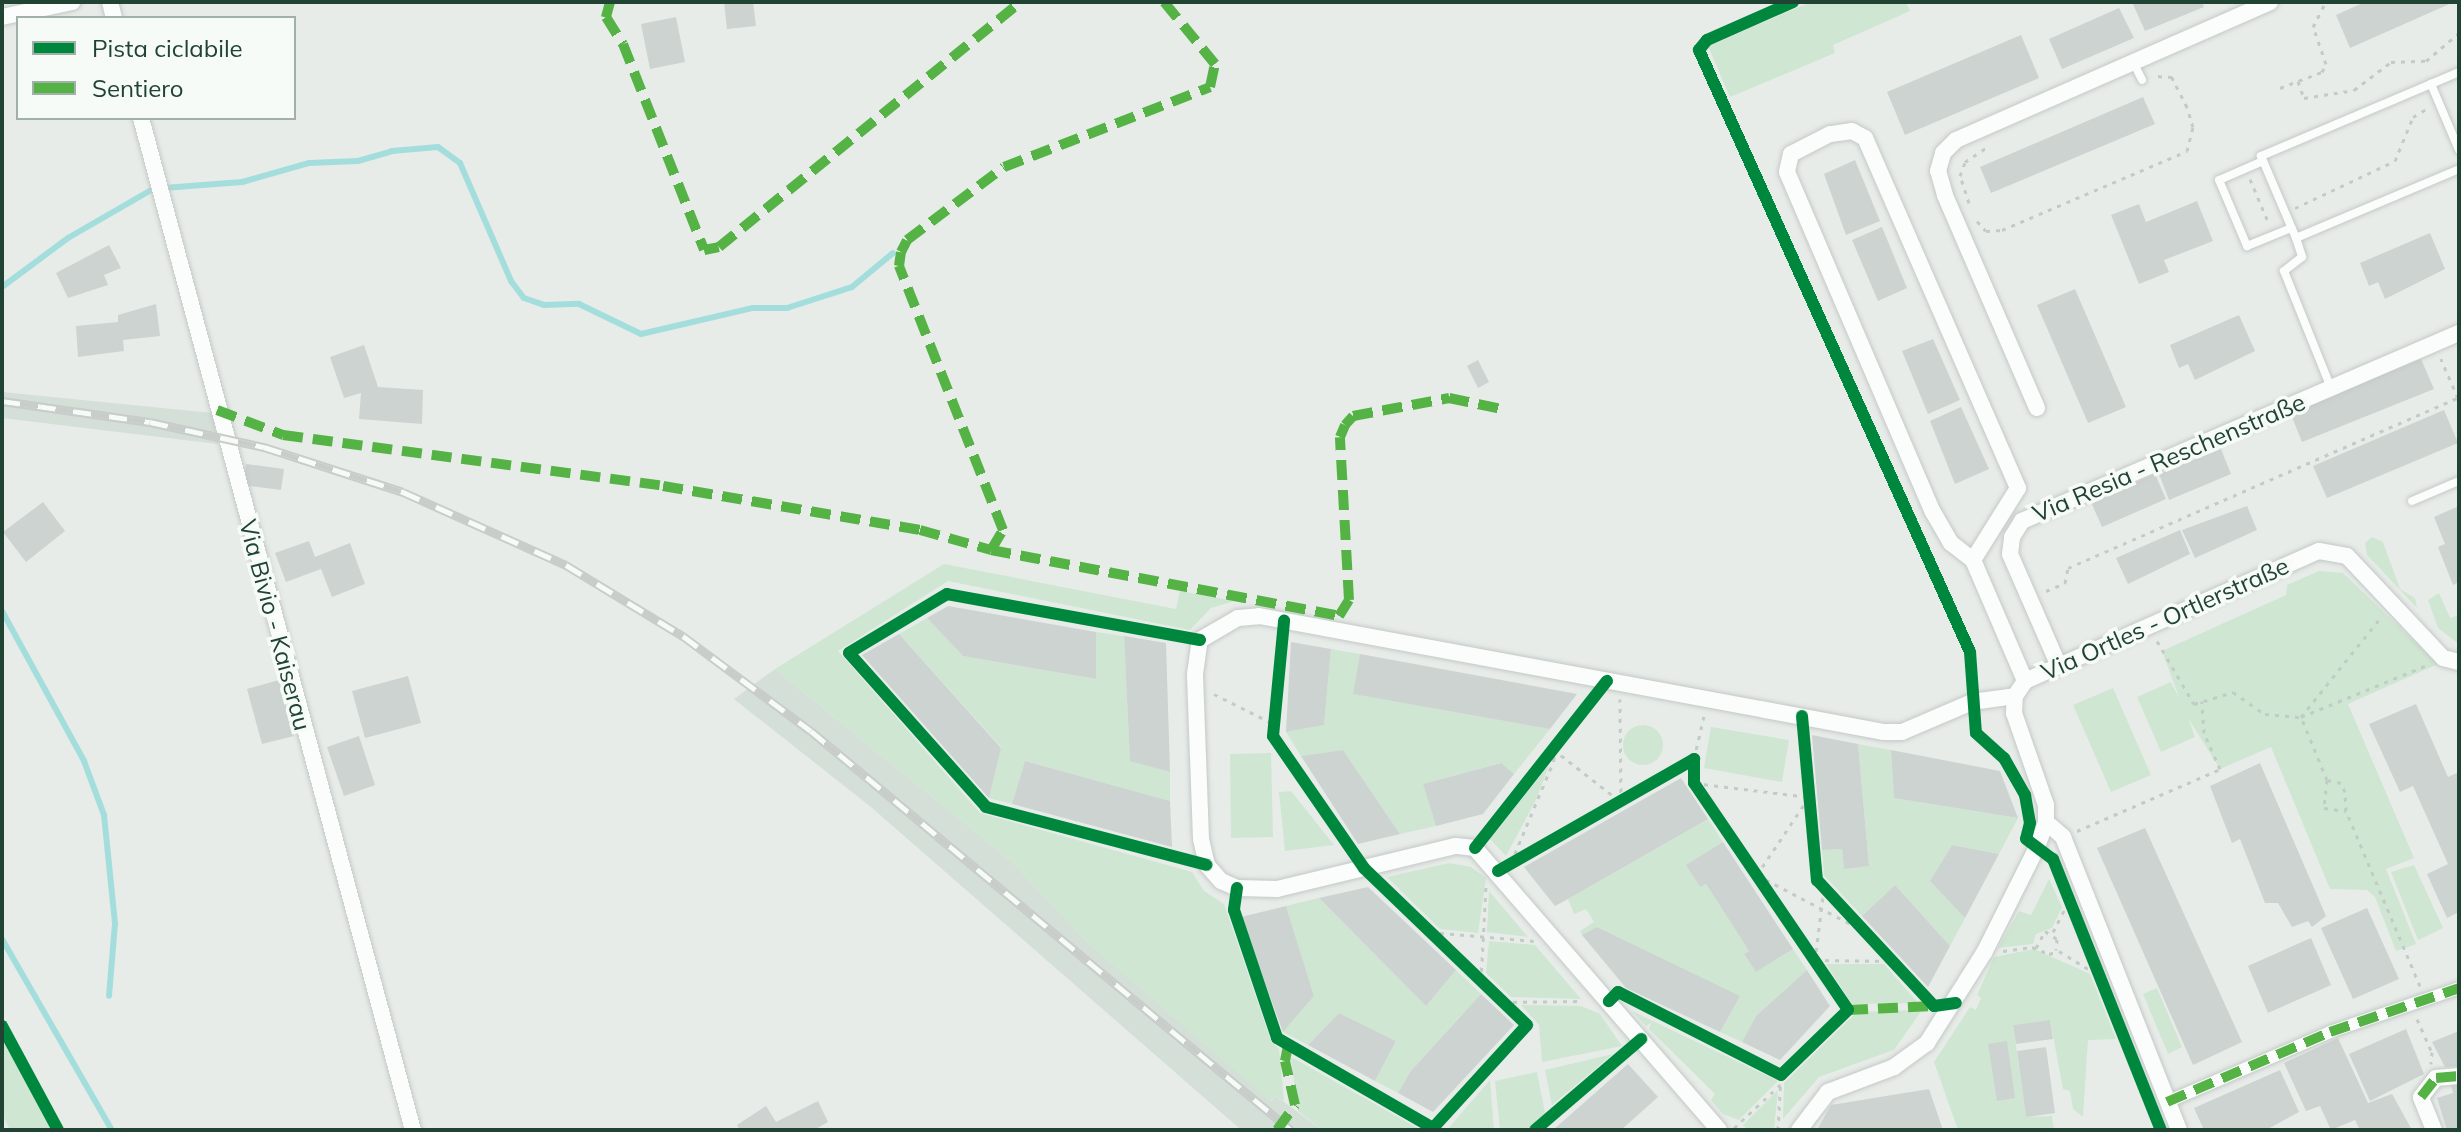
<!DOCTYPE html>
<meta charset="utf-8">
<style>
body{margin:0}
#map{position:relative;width:2461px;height:1132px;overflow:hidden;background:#e7ece9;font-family:Mulish,sans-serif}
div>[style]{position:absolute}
.built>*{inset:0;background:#d4dfd8}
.green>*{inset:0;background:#cfe6d2}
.round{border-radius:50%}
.stream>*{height:6px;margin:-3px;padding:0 3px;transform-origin:3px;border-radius:3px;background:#a4dedc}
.building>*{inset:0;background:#cdd3d0}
.path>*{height:3px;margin-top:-1.5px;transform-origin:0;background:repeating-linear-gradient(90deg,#c2ccc6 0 4px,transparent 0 10px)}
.roads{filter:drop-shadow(0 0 2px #c4c9c6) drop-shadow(0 0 2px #c4c9c6)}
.service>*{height:8px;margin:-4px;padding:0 4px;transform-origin:4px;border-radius:4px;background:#fbfcfc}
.pedestrian>*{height:12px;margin:-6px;padding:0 6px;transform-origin:6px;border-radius:6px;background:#fbfcfc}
.minor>*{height:16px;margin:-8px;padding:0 8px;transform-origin:8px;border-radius:8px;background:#fbfcfc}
.rail>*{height:9px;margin-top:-4.5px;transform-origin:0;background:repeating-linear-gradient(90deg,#f6fbf7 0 18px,#c8cdca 0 36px);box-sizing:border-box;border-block:2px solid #c8cdca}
.quiet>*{height:10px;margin-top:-5px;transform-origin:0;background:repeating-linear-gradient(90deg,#55b346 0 20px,transparent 0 30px)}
.cycleway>*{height:12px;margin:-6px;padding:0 6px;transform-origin:6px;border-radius:6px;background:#00873e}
span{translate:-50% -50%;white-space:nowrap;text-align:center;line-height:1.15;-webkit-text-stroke:7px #f6fbf7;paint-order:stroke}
.street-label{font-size:24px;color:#214334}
.frame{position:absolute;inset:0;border:4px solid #214334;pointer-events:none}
.legend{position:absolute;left:16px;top:16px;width:280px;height:104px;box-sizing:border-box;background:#f6fbf7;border:2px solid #a1b1a9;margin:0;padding:10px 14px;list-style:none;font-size:24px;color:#214334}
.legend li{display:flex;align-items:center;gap:16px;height:40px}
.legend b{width:40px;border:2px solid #a1b1a9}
</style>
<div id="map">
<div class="built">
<div style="clip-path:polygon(2px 392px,212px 413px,218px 444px,2px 418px)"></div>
<div style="clip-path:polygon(775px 669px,1012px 862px,1086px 941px,1271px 1101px,1276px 1096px,1322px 1130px,1239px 1128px,871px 807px,734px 699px)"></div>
</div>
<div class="green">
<div style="clip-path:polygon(1811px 2px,1906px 2px,1910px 11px,1833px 45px,1835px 53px,1730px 97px,1708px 46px)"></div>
<div style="clip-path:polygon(2372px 537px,2383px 542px,2400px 589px,2415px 598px,2417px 608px,2367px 555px,2365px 543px)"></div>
<div style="clip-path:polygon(944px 564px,1176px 609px,1180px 591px,1235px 601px,1211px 608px,1190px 630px,948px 581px,838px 651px,980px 813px,1192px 872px,1204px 891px,1224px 904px,1271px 1041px,1279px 1049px,1284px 1101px,1276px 1096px,1270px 1101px,1086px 941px,1012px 862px,775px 669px)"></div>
<div style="clip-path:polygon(2319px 571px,2343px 573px,2438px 664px,2348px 704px,2414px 858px,2386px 869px,2416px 944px,2396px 951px,2375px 897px,2367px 890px,2330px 889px,2271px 747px,2220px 769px,2188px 718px,2195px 737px,2161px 752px,2137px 697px,2171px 682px,2180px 700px,2162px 651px,2286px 595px,2287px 585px)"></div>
<div style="clip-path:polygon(2439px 593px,2450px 618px,2459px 615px,2459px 644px,2438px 628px,2428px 600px)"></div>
<div style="clip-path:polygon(927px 618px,963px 656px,1095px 679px,1096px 632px,1124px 636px,1130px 760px,1170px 772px,1170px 801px,1025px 761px,1012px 804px,989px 798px,1001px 747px,899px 634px)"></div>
<div style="clip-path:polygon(1331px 649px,1360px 654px,1354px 694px,1550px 729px,1514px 774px,1500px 763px,1423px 784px,1436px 826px,1400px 834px,1343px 750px,1301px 756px,1286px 732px,1324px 725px)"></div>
<div style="clip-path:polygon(2113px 688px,2151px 775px,2111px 792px,2073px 705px)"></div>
<div class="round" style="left:1623px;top:725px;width:40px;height:40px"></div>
<div style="clip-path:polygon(1711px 727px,1789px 740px,1782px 782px,1704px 768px)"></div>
<div style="clip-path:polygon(1858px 744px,1891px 750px,1894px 798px,2018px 818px,1999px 854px,1952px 845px,1930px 881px,1965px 918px,1950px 946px,1895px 885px,1862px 916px,1824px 875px,1822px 850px,1842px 849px,1844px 868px,1869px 865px)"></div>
<div style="clip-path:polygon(1271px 753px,1273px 837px,1231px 838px,1230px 754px)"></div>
<div style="clip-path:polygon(1549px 765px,1537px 798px,1506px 856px,1490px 839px)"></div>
<div style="clip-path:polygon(1291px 791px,1334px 845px,1285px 851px,1279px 792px)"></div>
<div style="clip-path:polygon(1708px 819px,1723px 842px,1687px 865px,1700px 887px,1706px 884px,1749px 951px,1744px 954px,1756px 972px,1793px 949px,1807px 970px,1756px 1016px,1742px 1042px,1720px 1032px,1739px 996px,1597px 927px,1582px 935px,1580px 931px,1594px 922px,1586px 909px,1574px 914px,1568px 899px)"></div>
<div style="clip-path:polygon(1449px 863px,1471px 867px,1486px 878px,1478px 933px,1440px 929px,1387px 877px)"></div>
<div style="clip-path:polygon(2414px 865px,2443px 928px,2418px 940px,2391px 872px)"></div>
<div style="clip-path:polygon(2049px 879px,2062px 907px,2052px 928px,2036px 934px,2033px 944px,1998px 948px,2019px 911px,2031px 915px)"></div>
<div style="clip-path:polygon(1489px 891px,1528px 937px,1487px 932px)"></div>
<div style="clip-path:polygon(1319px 898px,1426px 1006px,1456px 970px,1481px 994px,1410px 1072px,1398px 1093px,1375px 1081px,1396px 1041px,1339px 1013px,1308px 1045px,1283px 1032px,1314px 996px,1286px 906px)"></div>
<div style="clip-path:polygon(1489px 941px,1535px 945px,1581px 999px,1511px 997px,1486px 973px)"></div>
<div style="clip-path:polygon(2034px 949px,2090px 974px,2116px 1039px,2088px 1040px,2083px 1117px,2073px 1109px,2070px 1091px,2063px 1089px,2050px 1020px,2013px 1025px,2026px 1117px,2052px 1116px,2054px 1130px,1958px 1130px,1934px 1062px,1970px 1007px,1976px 1010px,1981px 998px,1977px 995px,1994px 957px)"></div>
<div style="clip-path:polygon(1826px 964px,1884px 964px,1918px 1003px,1852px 1004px)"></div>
<div style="clip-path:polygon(2157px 988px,2182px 1047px,2168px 1054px,2143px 994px)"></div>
<div style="clip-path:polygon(1521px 1005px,1581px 1006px,1600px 1014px,1622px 1046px,1542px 1062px,1539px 1025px)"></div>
<div style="clip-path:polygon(1922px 1010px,1894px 1050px,1819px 1077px,1783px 1119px,1784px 1083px,1857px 1012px)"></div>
<div style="clip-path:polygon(1632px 1011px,1778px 1081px,1739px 1120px,1723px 1114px,1711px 1100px,1715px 1094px,1649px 1029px,1651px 1023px,1646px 1026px)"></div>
<div style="clip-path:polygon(2px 1038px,2px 1039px,53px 1130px,10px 1130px,2px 1114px)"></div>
<div style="clip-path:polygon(1613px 1054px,1552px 1105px,1545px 1070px)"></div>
<div style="clip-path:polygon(1291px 1058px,1295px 1059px,1421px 1130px,1322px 1130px,1298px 1111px)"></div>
<div style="clip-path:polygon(1537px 1072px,1545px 1113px,1525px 1130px,1500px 1130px,1495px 1081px)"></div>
<div style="clip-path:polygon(1490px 1080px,1494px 1130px,1447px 1130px)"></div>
<div style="clip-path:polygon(1778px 1090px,1774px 1130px,1748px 1130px,1743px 1125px)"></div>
</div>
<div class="stream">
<div style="left:164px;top:188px;width:78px;rotate:-4.4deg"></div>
<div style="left:242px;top:182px;width:70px;rotate:-15.8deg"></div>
<div style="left:309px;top:163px;width:49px;rotate:-2.3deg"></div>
<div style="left:358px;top:161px;width:35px;rotate:-16deg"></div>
<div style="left:392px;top:151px;width:46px;rotate:-5deg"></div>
<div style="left:438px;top:147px;width:27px;rotate:36deg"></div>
<div style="left:460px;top:163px;width:129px;rotate:66.6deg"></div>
<div style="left:511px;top:281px;width:21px;rotate:53deg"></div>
<div style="left:524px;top:298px;width:21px;rotate:19deg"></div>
<div style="left:544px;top:305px;width:35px;rotate:-2deg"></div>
<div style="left:579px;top:304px;width:69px;rotate:25.8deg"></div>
<div style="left:641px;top:334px;width:115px;rotate:-13.1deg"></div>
<div style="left:753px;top:308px;width:34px"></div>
<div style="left:787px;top:308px;width:68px;rotate:-17.9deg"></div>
<div style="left:852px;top:287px;width:53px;rotate:-39.7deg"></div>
<div style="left:2px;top:287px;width:82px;rotate:-36.6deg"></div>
<div style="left:68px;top:238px;width:96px;rotate:-30deg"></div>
<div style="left:2px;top:611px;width:171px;rotate:61.3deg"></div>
<div style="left:84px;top:761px;width:58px;rotate:69.7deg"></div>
<div style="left:104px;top:815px;width:109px;rotate:84.2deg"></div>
<div style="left:115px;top:923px;width:73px;rotate:94.7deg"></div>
<div style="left:2px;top:939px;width:220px;rotate:60.1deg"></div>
</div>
<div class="building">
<div style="clip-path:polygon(724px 2px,753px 2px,756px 26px,727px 29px)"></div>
<div style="clip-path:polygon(2132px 2px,2202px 2px,2204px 7px,2145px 31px)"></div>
<div style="clip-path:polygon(2365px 2px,2454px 2px,2350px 48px,2336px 15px)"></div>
<div style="clip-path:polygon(2119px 8px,2134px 38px,2062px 69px,2049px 39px)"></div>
<div style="clip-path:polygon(676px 17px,685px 62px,650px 69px,641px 24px)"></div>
<div style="clip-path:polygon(2021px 35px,2039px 78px,1905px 135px,1887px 92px)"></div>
<div style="clip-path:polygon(2143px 97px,2155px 124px,1991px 193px,1980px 167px)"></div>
<div style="clip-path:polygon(1855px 160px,1880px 221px,1846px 235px,1824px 174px)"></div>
<div style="clip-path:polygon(2197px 201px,2213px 241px,2164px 260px,2169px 272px,2139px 284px,2111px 215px,2139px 204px,2146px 222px)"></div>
<div style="clip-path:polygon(1882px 227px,1907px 288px,1878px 301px,1852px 240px)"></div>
<div style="clip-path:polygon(2430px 233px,2445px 269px,2385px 299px,2378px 282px,2369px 286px,2360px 263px)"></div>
<div style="clip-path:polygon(109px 245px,121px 268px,104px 275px,108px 285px,68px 298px,56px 273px)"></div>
<div style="clip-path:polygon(2075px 289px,2126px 407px,2088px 423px,2037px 305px)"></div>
<div style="clip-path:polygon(156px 304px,160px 336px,123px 340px,124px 351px,78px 357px,76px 326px,118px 322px,118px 315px)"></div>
<div style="clip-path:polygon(2239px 315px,2255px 351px,2195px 380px,2188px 364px,2179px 368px,2170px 345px)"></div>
<div style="clip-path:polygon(1933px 339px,1960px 400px,1928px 414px,1902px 351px)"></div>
<div style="clip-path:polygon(364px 345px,378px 387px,423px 390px,422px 424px,359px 419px,361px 393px,344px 398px,330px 357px)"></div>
<div style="clip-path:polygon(2421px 359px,2434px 389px,2302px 442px,2290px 412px)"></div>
<div style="clip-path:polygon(1478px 360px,1489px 382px,1478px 388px,1467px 366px)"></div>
<div style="clip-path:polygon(1961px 407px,1989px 469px,1955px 484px,1930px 421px)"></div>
<div style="clip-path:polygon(2444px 410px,2458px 443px,2327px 498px,2313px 466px)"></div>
<div style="clip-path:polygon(2221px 449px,2231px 474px,2169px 500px,2159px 474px)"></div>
<div style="clip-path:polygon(246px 464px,284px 469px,281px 490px,243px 485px)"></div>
<div style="clip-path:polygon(2155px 474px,2166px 499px,2102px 527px,2091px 502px)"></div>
<div style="clip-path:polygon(43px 502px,65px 531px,26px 562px,3px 532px)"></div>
<div style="clip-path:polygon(2247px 506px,2257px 530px,2195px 558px,2182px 530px)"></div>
<div style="clip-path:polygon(2459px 506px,2459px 582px,2453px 585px,2438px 547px,2445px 544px,2434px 517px)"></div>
<div style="clip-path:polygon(2180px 530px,2190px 554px,2128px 584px,2116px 558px)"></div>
<div style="clip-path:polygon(309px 541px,315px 557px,350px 543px,365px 584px,332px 597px,321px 569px,286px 582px,275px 553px)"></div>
<div style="clip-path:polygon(948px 606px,1096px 632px,1096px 679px,963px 656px,927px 618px)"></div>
<div style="clip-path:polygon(899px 634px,1001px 748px,989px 798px,862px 655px)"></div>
<div style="clip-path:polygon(1124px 636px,1166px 643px,1170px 772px,1130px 761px)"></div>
<div style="clip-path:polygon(1291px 642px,1331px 649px,1324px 725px,1286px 732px)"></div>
<div style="clip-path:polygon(1360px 654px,1577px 694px,1550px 729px,1353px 694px)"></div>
<div style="clip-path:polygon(408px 676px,421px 723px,365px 738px,352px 691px)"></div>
<div style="clip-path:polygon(279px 680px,294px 736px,262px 744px,247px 689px)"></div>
<div style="clip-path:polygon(2416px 704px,2448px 777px,2459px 772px,2459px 912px,2447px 918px,2427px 874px,2448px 864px,2413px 786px,2400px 792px,2369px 724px)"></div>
<div style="clip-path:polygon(1812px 735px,1858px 744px,1869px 866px,1844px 869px,1842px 849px,1822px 850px)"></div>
<div style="clip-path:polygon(359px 736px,375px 785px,344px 796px,327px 747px)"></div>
<div style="clip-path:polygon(1343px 750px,1400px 834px,1358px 844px,1301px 756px)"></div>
<div style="clip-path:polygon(1891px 750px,2000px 771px,2018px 818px,1894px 798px)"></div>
<div style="clip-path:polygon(1025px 761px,1170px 801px,1172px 847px,1012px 804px)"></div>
<div style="clip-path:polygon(1501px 763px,1514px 774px,1483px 814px,1436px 826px,1423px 784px)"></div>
<div style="clip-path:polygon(2260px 763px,2326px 916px,2312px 927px,2308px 921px,2292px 927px,2278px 903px,2265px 903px,2240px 839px,2232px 843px,2210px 786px)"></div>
<div style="clip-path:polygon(1681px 778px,1708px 819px,1568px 899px,1555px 906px,1524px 867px)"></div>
<div style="clip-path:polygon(2145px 828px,2242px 1042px,2193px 1065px,2097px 848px)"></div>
<div style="clip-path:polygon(1723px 842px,1793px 949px,1756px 972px,1744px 954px,1749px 951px,1706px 884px,1700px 887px,1686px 865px)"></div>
<div style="clip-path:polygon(1952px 845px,1999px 854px,1965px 918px,1930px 881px)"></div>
<div style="clip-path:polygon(1895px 885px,1950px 946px,1928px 987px,1862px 916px)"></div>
<div style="clip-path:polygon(1368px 887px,1456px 970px,1426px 1006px,1319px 898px)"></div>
<div style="clip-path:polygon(1286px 906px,1314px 996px,1283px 1032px,1241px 917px)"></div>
<div style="clip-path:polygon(2367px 908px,2399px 979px,2353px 999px,2321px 928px)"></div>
<div style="clip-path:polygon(1597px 927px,1740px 996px,1720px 1032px,1626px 988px,1582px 935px)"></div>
<div style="clip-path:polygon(2311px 938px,2331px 985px,2268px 1013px,2248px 966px)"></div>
<div style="clip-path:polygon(1807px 970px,1830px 1006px,1780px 1060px,1742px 1042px,1756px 1016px)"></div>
<div style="clip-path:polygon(1481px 994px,1514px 1025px,1433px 1112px,1398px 1093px,1410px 1072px)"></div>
<div style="clip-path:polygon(1339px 1013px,1396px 1041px,1375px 1081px,1308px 1045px)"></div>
<div style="clip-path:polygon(2050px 1020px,2053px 1039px,2016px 1044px,2013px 1025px)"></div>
<div style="clip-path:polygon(2406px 1029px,2424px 1074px,2370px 1101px,2349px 1054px)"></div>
<div style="clip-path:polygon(2459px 1031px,2459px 1066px,2445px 1067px,2432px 1042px)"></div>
<div style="clip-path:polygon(2338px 1038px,2368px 1103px,2392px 1094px,2412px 1130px,2360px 1130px,2355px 1120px,2331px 1130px,2320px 1106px,2306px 1111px,2284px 1063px)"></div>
<div style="clip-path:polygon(2007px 1041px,2015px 1098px,1997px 1101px,1988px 1044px)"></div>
<div style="clip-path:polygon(2046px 1047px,2055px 1113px,2026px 1117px,2017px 1051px)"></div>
<div style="clip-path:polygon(1628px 1064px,1658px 1097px,1621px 1130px,1553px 1130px)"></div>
<div style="clip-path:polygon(2280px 1070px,2299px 1112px,2266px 1130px,2204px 1130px,2194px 1108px)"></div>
<div style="clip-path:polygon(2459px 1083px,2459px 1130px,2447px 1130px,2437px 1098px,2453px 1093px,2451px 1085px)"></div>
<div style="clip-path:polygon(1929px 1089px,1943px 1130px,1817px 1130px,1831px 1105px)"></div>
<div style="clip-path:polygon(818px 1101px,828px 1122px,814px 1130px,740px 1130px,737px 1125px,766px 1106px,776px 1122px)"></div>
</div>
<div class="path">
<div style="left:2298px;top:81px;width:18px;rotate:71deg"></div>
<div style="left:2304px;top:98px;width:51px;rotate:-9.1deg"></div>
<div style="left:2354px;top:90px;width:46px;rotate:-37.1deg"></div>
<div style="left:2391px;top:62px;width:35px;rotate:-2deg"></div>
<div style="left:2426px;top:61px;width:43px;rotate:-40.3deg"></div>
<div style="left:2280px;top:88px;width:45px;rotate:-20.9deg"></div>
<div style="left:2322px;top:72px;width:9px;rotate:-63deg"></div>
<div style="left:2326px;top:64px;width:39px;rotate:-109deg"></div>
<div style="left:2313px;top:27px;width:28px;rotate:-63deg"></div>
<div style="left:2250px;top:179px;width:49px;rotate:67.1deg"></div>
<div style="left:1969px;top:203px;width:28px;rotate:-108deg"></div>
<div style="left:1960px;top:176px;width:15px;rotate:-70deg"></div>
<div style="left:1965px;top:162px;width:29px;rotate:-34deg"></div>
<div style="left:2295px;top:208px;width:110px;rotate:-25.2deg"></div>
<div style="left:2395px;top:161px;width:48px;rotate:-67.8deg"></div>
<div style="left:2413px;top:117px;width:17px;rotate:-31deg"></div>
<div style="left:1977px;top:221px;width:13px;rotate:48deg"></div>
<div style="left:1986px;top:231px;width:16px;rotate:-4deg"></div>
<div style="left:2002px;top:230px;width:201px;rotate:-23.1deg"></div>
<div style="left:2187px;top:151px;width:25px;rotate:-76deg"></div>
<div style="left:2193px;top:127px;width:21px;rotate:-107deg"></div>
<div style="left:2187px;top:107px;width:34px;rotate:-117deg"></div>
<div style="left:2172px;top:77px;width:17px;rotate:-177deg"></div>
<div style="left:2046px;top:591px;width:21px;rotate:-23deg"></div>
<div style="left:2065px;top:583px;width:15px;rotate:-79deg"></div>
<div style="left:2068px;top:568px;width:425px;rotate:-23.6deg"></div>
<div style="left:2458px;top:398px;width:43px;rotate:-113.6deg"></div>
<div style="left:2157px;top:641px;width:73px;rotate:59.6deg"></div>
<div style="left:2194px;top:704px;width:41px;rotate:-17.1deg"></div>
<div style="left:2233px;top:692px;width:39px;rotate:35deg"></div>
<div style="left:2265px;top:714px;width:36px;rotate:5deg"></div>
<div style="left:2301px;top:717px;width:129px;rotate:-51.3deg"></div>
<div style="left:1214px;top:694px;width:67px;rotate:26.6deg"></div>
<div style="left:1694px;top:759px;width:44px;rotate:-76.9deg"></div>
<div style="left:2327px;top:780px;width:28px;rotate:96deg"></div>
<div style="left:2324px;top:808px;width:22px;rotate:8deg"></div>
<div style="left:1694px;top:783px;width:116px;rotate:6.9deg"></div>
<div style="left:1809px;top:797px;width:94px;rotate:123.7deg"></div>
<div style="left:1757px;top:875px;width:123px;rotate:27.6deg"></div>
<div style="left:2077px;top:831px;width:156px;rotate:-23.4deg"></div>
<div style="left:2220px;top:769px;width:39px;rotate:-114deg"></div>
<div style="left:2204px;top:733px;width:32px;rotate:-94deg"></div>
<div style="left:1511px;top:863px;width:112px;rotate:-67.3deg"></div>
<div style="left:1554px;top:760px;width:11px;rotate:-95deg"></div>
<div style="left:1553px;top:749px;width:86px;rotate:37.9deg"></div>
<div style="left:1621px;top:802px;width:103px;rotate:-90.6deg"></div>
<div style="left:1824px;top:888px;width:73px;rotate:97.1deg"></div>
<div style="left:1815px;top:960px;width:78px;rotate:0.7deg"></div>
<div style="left:1430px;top:932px;width:104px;rotate:4.9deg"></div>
<div style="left:2053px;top:932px;width:35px;rotate:-63deg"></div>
<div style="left:2036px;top:948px;width:19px;rotate:-62deg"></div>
<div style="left:2045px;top:931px;width:14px;rotate:34deg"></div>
<div style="left:2057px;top:939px;width:11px;rotate:95deg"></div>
<div style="left:2003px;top:951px;width:29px;rotate:-8deg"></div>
<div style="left:2032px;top:947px;width:18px;rotate:22deg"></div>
<div style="left:2049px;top:954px;width:10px;rotate:-17deg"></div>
<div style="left:2059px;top:951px;width:46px;rotate:31.6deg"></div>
<div style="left:1481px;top:981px;width:95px;rotate:-87deg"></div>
<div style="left:2420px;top:986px;width:190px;rotate:-112.9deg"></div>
<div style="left:2346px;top:811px;width:19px;rotate:-93deg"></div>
<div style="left:2345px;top:792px;width:10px;rotate:-114deg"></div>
<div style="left:2341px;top:783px;width:14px;rotate:-168deg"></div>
<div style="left:2327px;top:780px;width:68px;rotate:-112.4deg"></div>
<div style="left:2301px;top:717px;width:134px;rotate:-22.4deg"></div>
<div style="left:1503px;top:1002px;width:80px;rotate:-0.7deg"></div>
<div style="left:2417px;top:1019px;width:36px;rotate:66deg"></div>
<div style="left:2432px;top:1052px;width:12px;rotate:95deg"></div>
<div style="left:1433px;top:1128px;width:4px;rotate:34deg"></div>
<div style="left:1734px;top:1128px;width:64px;rotate:-43.1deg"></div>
<div style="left:1778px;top:1130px;width:55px;rotate:-86.9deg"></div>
</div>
<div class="roads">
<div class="service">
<div style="left:2133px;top:62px;width:20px;rotate:63deg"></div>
<div style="left:2431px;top:84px;width:30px;rotate:-23deg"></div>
<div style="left:2459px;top:150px;width:72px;rotate:-113deg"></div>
<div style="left:2431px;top:84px;width:185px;rotate:157deg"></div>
<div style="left:2261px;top:156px;width:89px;rotate:66.9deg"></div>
<div style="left:2296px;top:238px;width:177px;rotate:-22.9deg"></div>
<div style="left:2263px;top:161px;width:48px;rotate:156.6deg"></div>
<div style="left:2219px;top:180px;width:72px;rotate:67deg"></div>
<div style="left:2247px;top:246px;width:48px;rotate:-22.2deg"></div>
<div style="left:2296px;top:238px;width:20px;rotate:72deg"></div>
<div style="left:2302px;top:257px;width:23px;rotate:142deg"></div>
<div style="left:2284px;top:271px;width:126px;rotate:68.1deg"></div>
<div style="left:2412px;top:501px;width:51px;rotate:-23.1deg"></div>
</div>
<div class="pedestrian">
<div style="left:2167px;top:1102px;width:177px;rotate:-23.2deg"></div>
<div style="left:2330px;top:1032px;width:136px;rotate:-18.8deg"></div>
</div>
<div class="minor">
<div style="left:110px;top:2px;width:16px;rotate:76deg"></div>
<div style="left:2px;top:17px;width:72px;rotate:-12.1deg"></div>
<div style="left:141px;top:118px;width:1048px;rotate:74.96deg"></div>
<div style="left:2037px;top:408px;width:232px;rotate:-113.4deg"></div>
<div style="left:1945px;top:195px;width:25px;rotate:-106deg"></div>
<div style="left:1938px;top:171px;width:19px;rotate:-74deg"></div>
<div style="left:1943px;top:153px;width:18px;rotate:-45deg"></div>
<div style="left:1956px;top:140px;width:343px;rotate:-23.7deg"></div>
<div style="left:1973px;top:560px;width:85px;rotate:-58deg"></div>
<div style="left:2018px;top:488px;width:382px;rotate:-113.6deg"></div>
<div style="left:1865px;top:138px;width:15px;rotate:-152deg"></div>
<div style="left:1852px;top:131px;width:22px;rotate:172deg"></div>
<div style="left:1830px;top:134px;width:44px;rotate:152.9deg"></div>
<div style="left:1791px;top:154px;width:18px;rotate:103deg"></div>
<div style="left:1787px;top:172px;width:370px;rotate:66.8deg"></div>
<div style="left:1933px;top:512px;width:36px;rotate:60deg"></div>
<div style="left:1951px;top:543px;width:28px;rotate:38deg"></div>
<div style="left:1973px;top:560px;width:132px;rotate:66.7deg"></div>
<div style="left:2058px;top:664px;width:120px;rotate:-113.6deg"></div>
<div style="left:2010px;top:554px;width:17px;rotate:-83deg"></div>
<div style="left:2012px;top:537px;width:19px;rotate:-58deg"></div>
<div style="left:2022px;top:521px;width:476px;rotate:-23.3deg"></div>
<div style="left:2046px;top:822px;width:23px;rotate:41deg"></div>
<div style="left:2063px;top:837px;width:315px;rotate:68.4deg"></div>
<div style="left:1719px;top:1130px;width:373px;rotate:-130.9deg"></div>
<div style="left:1475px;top:848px;width:20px;rotate:-174deg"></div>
<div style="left:1455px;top:846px;width:183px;rotate:166.4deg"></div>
<div style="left:1277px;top:889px;width:40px;rotate:-178.6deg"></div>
<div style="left:1237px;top:888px;width:17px;rotate:-156deg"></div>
<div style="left:1221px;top:881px;width:21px;rotate:-131deg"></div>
<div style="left:1207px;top:865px;width:27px;rotate:-103deg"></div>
<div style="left:1201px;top:839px;width:165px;rotate:-92.1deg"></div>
<div style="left:1195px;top:674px;width:34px;rotate:-82deg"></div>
<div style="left:1200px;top:640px;width:44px;rotate:-30.1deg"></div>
<div style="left:1238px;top:618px;width:21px;rotate:-5deg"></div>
<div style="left:1259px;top:616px;width:636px;rotate:10.51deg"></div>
<div style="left:1884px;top:732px;width:18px"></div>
<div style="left:1902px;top:732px;width:76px;rotate:-23.2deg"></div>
<div style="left:1972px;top:702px;width:43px;rotate:-7.9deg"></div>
<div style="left:1799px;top:1130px;width:48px;rotate:-52.7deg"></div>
<div style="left:1828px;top:1092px;width:71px;rotate:-20.7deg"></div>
<div style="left:1894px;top:1067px;width:41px;rotate:-36deg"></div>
<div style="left:1927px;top:1043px;width:107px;rotate:-57.7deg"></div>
<div style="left:1984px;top:953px;width:119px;rotate:-63.4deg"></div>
<div style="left:2037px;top:847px;width:27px;rotate:-70deg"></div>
<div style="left:2046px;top:822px;width:17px;rotate:-90deg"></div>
<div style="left:2046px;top:805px;width:97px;rotate:-109.2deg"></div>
<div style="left:2014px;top:713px;width:17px;rotate:-87deg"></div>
<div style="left:2015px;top:696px;width:18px;rotate:-56deg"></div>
<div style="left:2025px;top:681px;width:321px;rotate:-23.9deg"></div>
<div style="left:2319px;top:551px;width:28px;rotate:10deg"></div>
<div style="left:2347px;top:556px;width:140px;rotate:46.7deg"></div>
<div style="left:2443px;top:658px;width:16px;rotate:14deg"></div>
<div style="left:2434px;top:1130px;width:35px;rotate:-112deg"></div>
<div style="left:2421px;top:1097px;width:24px;rotate:-52deg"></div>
<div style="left:2436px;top:1078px;width:23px;rotate:-5deg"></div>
</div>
</div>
<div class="rail">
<div style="left:2px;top:401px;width:149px;rotate:8.1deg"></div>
<div style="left:150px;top:422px;width:117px;rotate:12.4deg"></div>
<div style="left:264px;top:447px;width:146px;rotate:17.9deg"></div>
<div style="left:403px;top:492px;width:179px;rotate:24.1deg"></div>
<div style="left:566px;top:565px;width:137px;rotate:31.3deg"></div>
<div style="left:683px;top:636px;width:159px;rotate:36.6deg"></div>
<div style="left:811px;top:731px;width:624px;rotate:39.74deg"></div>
</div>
<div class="quiet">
<div style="left:610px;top:2px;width:16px;rotate:105deg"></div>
<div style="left:606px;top:17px;width:32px;rotate:58deg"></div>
<div style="left:623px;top:44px;width:221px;rotate:68.5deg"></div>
<div style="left:704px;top:250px;width:15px;rotate:-11deg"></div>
<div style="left:719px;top:247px;width:389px;rotate:-39.1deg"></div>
<div style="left:217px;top:410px;width:71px;rotate:20.7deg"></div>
<div style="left:283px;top:435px;width:383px;rotate:7.6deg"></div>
<div style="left:663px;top:486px;width:261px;rotate:9.7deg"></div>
<div style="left:920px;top:530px;width:74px;rotate:15.7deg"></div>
<div style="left:991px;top:550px;width:354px;rotate:10.7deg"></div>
<div style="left:1339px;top:616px;width:19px;rotate:-58deg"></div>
<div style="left:1349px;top:600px;width:163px;rotate:-93.2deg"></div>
<div style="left:1340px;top:437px;width:13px;rotate:-67deg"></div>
<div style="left:1345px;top:425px;width:12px;rotate:-48deg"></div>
<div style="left:1353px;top:416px;width:98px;rotate:-10.6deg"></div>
<div style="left:1449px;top:398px;width:58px;rotate:11.9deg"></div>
<div style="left:991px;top:550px;width:23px;rotate:-59deg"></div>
<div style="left:1003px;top:530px;width:284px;rotate:-111.5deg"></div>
<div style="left:899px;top:266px;width:14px;rotate:-82deg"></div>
<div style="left:901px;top:252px;width:13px;rotate:-63deg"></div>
<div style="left:907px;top:240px;width:121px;rotate:-37deg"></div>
<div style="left:1004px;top:167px;width:221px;rotate:-21.2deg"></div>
<div style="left:1210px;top:87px;width:24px;rotate:-78deg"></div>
<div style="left:1215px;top:64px;width:80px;rotate:-129.4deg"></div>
<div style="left:1848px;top:1010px;width:86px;rotate:-2.7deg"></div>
<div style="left:2421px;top:1097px;width:24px;rotate:-52deg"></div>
<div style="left:2436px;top:1078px;width:23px;rotate:-5deg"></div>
<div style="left:2167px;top:1102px;width:177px;rotate:-23.2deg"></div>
<div style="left:2330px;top:1032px;width:136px;rotate:-18.8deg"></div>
<div style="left:1277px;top:1130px;width:31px;rotate:-54deg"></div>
<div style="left:1295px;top:1105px;width:45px;rotate:-102.8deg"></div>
<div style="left:1285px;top:1061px;width:16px;rotate:-79deg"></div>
</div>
<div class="cycleway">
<div style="left:1793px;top:2px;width:94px;rotate:156.2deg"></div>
<div style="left:1707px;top:40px;width:13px;rotate:129deg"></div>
<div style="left:1699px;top:50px;width:660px;rotate:65.76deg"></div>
<div style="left:1970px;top:652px;width:81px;rotate:85.8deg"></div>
<div style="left:1976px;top:733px;width:38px;rotate:42deg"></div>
<div style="left:2004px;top:758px;width:43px;rotate:60.4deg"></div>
<div style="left:2025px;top:795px;width:28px;rotate:80deg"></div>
<div style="left:2030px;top:823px;width:16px;rotate:104deg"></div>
<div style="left:2026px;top:839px;width:34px;rotate:37deg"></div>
<div style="left:2053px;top:859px;width:292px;rotate:68.3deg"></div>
<div style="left:1200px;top:640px;width:257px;rotate:-169.7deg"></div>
<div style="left:947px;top:594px;width:114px;rotate:149deg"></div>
<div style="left:849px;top:653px;width:206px;rotate:48.3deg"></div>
<div style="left:986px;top:807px;width:228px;rotate:14.7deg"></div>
<div style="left:1802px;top:716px;width:165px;rotate:84.8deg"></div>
<div style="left:1817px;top:880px;width:172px;rotate:47.1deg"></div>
<div style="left:1934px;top:1006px;width:22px;rotate:-8deg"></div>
<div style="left:1475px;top:848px;width:213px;rotate:-51.7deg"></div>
<div style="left:1498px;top:871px;width:226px;rotate:-29.7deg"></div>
<div style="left:1694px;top:759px;width:24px;rotate:90deg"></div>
<div style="left:1694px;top:783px;width:274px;rotate:55.8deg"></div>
<div style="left:1848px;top:1010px;width:93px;rotate:135.9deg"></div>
<div style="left:1781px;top:1075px;width:183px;rotate:-153deg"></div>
<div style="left:1618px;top:992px;width:13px;rotate:135deg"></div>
<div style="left:1237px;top:888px;width:22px;rotate:98deg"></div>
<div style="left:1234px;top:910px;width:135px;rotate:71.4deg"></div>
<div style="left:1277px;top:1038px;width:180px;rotate:30deg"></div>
<div style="left:1433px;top:1128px;width:139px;rotate:-47.6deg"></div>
<div style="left:1527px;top:1025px;width:226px;rotate:-136.1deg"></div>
<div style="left:1364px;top:868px;width:160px;rotate:-124.6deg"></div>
<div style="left:1273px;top:736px;width:116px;rotate:-84.5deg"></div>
<div style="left:2px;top:1026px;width:118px;rotate:61.7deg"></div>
<div style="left:1535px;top:1130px;width:140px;rotate:-40.6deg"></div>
</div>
<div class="street-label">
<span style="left:2169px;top:458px;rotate:-23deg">Via Resia - Reschenstraße</span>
<span style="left:2165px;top:619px;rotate:-24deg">Via Ortles - Ortlerstraße</span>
<span style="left:275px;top:625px;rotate:75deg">Via Bivio - Kaiserau</span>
</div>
<div class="frame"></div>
<ul class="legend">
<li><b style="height:10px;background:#00873e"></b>Pista ciclabile</li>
<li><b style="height:10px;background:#55b346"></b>Sentiero</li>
</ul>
</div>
